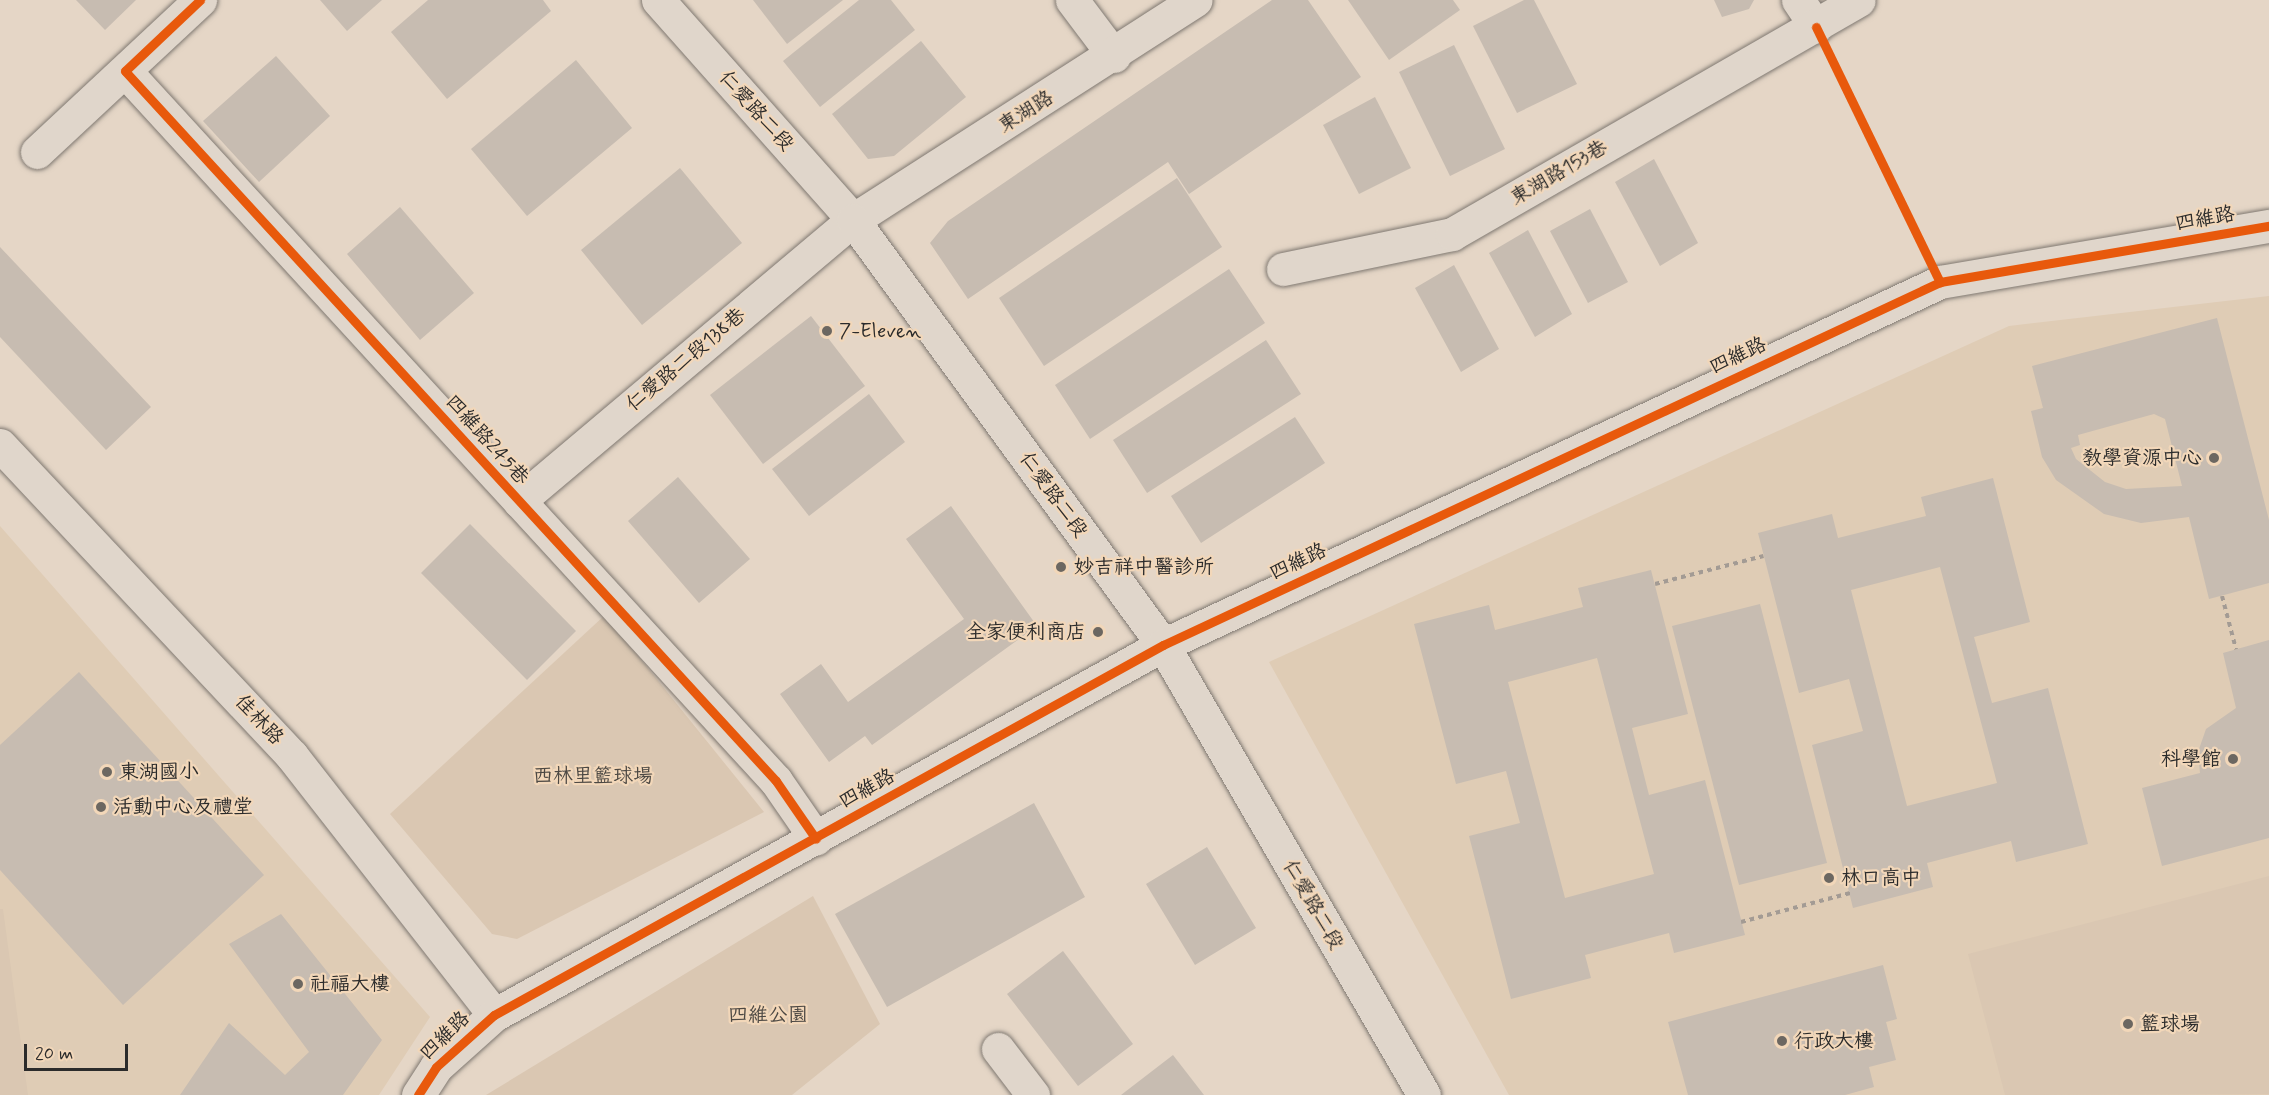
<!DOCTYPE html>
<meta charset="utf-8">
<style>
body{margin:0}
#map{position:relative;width:2269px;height:1095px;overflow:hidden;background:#e5d6c6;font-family:Mynerve,"LXGW WenKai TC",sans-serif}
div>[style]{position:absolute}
.built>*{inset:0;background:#dfccb5}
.green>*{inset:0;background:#dac7b2}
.building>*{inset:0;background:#c7bcb1}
.path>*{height:4px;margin-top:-2px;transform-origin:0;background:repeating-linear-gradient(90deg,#a39b94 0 4.5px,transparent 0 9px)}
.roads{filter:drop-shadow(0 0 2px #7f7871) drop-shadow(0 0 2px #7f7871)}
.minor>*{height:33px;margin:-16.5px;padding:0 16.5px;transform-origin:16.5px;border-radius:16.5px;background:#e0d6cb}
.major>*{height:33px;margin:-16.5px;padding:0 16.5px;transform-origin:16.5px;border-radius:16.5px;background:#e0d6cb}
.cycleway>*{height:9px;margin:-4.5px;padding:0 4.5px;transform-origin:4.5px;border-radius:4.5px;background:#e8590c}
.dots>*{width:16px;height:16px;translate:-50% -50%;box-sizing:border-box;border:3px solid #f2d7b9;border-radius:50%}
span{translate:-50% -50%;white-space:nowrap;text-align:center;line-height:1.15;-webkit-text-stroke:4.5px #f2d7b9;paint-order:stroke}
.street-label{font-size:20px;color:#2b2b2b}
.poi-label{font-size:20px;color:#2b2b2b}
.left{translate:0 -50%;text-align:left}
.right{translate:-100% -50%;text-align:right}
.park-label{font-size:20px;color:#4c4843}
.scale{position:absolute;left:24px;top:1044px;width:104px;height:27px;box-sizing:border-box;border:3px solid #2b2b2b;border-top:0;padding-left:8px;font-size:18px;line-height:21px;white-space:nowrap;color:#2b2b2b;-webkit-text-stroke:4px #f2d7b9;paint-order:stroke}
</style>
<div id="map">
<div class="built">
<div style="clip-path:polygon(2269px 296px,2269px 1095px,1509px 1095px,1269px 662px,2009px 326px)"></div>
<div style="clip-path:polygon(0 526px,430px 1017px,379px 1095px,0 1095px)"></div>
</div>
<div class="green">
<div style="clip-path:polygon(605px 615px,764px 812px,517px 939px,492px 934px,390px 814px)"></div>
<div style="clip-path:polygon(2269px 876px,2269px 1094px,2005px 1095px,1968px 954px)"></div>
<div style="clip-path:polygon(813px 896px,880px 1024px,792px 1095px,486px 1095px)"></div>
<div style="clip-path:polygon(0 909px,3px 909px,28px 1095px,0 1095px)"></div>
</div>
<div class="building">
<div style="clip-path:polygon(76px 0,136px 0,105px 30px)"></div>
<div style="clip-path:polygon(320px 0,382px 0,347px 31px)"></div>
<div style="clip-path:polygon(428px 0,543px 0,551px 11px,447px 99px,391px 32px)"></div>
<div style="clip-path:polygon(753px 0,843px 0,787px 44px)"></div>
<div style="clip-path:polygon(859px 0,891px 0,915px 30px,820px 107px,783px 61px)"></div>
<div style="clip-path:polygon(1272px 0,1308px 0,1361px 77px,1189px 194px,1168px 162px,968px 299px,930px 243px,948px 221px)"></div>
<div style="clip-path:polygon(1348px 0,1453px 0,1460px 10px,1389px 60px)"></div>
<div style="clip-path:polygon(1524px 0,1534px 0,1577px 84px,1517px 113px,1473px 26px)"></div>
<div style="clip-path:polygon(1714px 0,1754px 0,1749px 9px,1722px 17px)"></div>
<div style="clip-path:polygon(921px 41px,966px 97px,894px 156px,868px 159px,832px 114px)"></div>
<div style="clip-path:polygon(1454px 45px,1505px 149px,1450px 176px,1399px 72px)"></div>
<div style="clip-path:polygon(276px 56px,330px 116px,259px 182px,203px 121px)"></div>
<div style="clip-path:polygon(576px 60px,632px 128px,527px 216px,471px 149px)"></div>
<div style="clip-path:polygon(1375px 97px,1411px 168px,1359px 194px,1323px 125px)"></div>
<div style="clip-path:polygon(1654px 159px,1698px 243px,1660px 266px,1615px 182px)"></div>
<div style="clip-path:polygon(680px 168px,742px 243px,642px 325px,581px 250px)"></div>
<div style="clip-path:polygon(1177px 178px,1222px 247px,1044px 366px,999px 298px)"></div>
<div style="clip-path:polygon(400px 207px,474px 293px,420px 340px,347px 254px)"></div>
<div style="clip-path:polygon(1590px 209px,1628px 282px,1588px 303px,1550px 231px)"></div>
<div style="clip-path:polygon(1528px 230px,1572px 314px,1535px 337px,1489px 253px)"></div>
<div style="clip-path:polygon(0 247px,151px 407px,106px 450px,0 337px)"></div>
<div style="clip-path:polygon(1454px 265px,1499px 349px,1461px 372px,1415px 288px)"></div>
<div style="clip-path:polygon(1229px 269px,1265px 323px,1090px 439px,1055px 385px)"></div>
<div style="clip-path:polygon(811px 316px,865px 386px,763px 464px,710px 395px)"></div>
<div style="clip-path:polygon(evenodd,2217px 318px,2269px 520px,2269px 583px,2209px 599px,2189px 517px,2141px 523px,2104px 514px,2056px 480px,2042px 457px,2031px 411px,2043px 408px,2032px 366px,2217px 318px,2154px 414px,2165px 419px,2182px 486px,2126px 489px,2105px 482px,2076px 459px,2071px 448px,2080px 445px,2078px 435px,2154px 414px)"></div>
<div style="clip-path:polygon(1266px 340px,1301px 394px,1147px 493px,1113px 440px)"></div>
<div style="clip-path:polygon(869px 394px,905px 442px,809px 516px,772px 469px)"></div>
<div style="clip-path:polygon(1295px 417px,1325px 463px,1201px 543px,1171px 496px)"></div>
<div style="clip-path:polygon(678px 477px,750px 559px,699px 603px,628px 521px)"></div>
<div style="clip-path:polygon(evenodd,1993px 478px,2030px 622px,1974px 637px,1992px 703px,2048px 688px,2088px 844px,2016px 862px,2011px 841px,1927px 863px,1933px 887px,1853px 908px,1812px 745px,1863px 731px,1849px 679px,1799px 693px,1758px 533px,1832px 514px,1838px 538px,1926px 516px,1921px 497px,1993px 478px,1940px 567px,1997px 783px,1907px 806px,1851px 590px,1940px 567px)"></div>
<div style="clip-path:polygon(951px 506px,1037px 626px,872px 745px,865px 736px,829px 762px,780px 694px,821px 664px,848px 702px,964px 619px,906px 539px)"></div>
<div style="clip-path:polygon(470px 524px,576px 631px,527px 680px,421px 573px)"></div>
<div style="clip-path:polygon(evenodd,1651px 570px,1688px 714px,1632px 728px,1649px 795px,1705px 780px,1745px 935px,1674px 953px,1669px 933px,1585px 955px,1591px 978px,1511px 999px,1469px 836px,1520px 823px,1506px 771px,1456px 784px,1414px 624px,1489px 605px,1495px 630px,1583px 607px,1578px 588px,1651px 570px,1597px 658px,1654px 874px,1565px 898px,1508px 682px,1597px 658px)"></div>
<div style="clip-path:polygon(1760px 604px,1827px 863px,1739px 885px,1672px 626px)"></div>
<div style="clip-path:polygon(2269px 640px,2269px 838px,2162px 866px,2142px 788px,2200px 773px,2198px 752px,2206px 729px,2236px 708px,2223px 653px)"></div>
<div style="clip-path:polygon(79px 672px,264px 875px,123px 1005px,0 870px,0 745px)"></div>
<div style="clip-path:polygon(1034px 803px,1085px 897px,887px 1007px,835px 914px)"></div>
<div style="clip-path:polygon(1207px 847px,1256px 928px,1195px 965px,1146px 884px)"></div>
<div style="clip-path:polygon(281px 914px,382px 1040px,343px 1095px,180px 1095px,229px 1023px,285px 1075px,309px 1052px,229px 944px)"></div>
<div style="clip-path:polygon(1063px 951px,1133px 1044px,1078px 1086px,1007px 994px)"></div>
<div style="clip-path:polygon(1883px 965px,1897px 1019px,1886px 1022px,1896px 1060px,1869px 1067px,1874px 1087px,1845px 1095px,1688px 1095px,1668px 1022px)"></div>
<div style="clip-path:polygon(1173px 1055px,1204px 1095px,1121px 1095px)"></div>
</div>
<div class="path">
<div style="left:1655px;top:584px;width:112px;rotate:-14.5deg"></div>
<div style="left:2222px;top:596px;width:55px;rotate:75.2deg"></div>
<div style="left:1741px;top:922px;width:113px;rotate:-14.9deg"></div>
</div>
<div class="roads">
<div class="minor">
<div style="left:1072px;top:0;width:70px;rotate:53.1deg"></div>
<div style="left:1798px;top:0;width:32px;rotate:56deg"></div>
<div style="left:125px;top:71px;width:963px;rotate:47.48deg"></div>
<div style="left:776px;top:781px;width:70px;rotate:55.4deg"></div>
<div style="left:37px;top:152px;width:223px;rotate:-43deg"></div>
<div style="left:1283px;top:269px;width:173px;rotate:-11.7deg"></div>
<div style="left:1452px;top:234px;width:469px;rotate:-29.9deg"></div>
<div style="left:0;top:445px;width:427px;rotate:46.8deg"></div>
<div style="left:292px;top:756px;width:328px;rotate:52deg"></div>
<div style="left:519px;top:501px;width:436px;rotate:-40.1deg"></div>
<div style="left:853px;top:220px;width:407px;rotate:-32.7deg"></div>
<div style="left:998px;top:1049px;width:58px;rotate:52.7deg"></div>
<div style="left:418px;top:1095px;width:33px;rotate:-57deg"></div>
<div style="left:436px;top:1067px;width:78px;rotate:-41.9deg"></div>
<div style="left:494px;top:1015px;width:765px;rotate:-28.95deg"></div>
<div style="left:1163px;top:645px;width:858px;rotate:-25.04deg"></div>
<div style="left:1940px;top:282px;width:334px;rotate:-9.7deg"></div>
</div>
<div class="major">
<div style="left:658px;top:0;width:294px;rotate:48.4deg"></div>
<div style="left:853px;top:220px;width:526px;rotate:53.89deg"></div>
<div style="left:1163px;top:645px;width:520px;rotate:59.89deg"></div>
</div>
</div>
<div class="cycleway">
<div style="left:200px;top:0;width:103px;rotate:136.6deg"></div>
<div style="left:125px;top:71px;width:963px;rotate:47.48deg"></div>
<div style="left:776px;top:781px;width:70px;rotate:55.4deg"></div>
<div style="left:1816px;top:27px;width:284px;rotate:64.1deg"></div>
<div style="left:418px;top:1095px;width:33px;rotate:-57deg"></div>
<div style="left:436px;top:1067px;width:78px;rotate:-41.9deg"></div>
<div style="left:494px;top:1015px;width:765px;rotate:-28.95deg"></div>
<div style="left:1163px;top:645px;width:858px;rotate:-25.04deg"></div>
<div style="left:1940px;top:282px;width:334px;rotate:-9.7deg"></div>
</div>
<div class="dots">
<div style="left:827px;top:331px;background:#6c6761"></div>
<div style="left:2214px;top:458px;background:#6c6761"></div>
<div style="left:1061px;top:567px;background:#6c6761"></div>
<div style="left:1098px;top:632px;background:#6c6761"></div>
<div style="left:2233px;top:759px;background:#6c6761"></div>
<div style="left:107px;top:772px;background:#6c6761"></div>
<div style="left:101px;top:807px;background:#6c6761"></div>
<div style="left:1829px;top:878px;background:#6c6761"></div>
<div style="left:298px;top:984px;background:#6c6761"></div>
<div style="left:2128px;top:1024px;background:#6c6761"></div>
<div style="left:1782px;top:1041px;background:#6c6761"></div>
</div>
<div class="street-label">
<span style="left:756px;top:111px;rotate:48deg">仁愛路二段</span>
<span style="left:1026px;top:112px;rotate:-32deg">東湖路</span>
<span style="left:1559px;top:173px;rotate:-30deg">東湖路153巷</span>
<span style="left:2205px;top:219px;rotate:-10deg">四維路</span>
<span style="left:1738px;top:356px;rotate:-25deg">四維路</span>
<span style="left:686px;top:360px;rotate:-40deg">仁愛路二段138巷</span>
<span style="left:487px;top:440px;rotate:48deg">四維路245巷</span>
<span style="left:1053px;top:495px;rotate:54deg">仁愛路二段</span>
<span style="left:1298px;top:562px;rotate:-25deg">四維路</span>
<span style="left:259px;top:720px;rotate:47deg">佳林路</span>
<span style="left:867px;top:789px;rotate:-29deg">四維路</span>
<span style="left:1313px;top:905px;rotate:60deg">仁愛路二段</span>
<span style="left:445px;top:1036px;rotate:-44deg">四維路</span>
</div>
<div class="poi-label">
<span class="left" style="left:839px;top:331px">7-Eleven</span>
<span class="right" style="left:2202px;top:458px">教學資源中心</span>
<span class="left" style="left:1074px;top:567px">妙吉祥中醫診所</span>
<span class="right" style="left:1086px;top:632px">全家便利商店</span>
<span class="right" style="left:2221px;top:759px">科學館</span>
<span class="left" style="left:119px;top:772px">東湖國小</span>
<span class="left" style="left:113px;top:807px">活動中心及禮堂</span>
<span class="left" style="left:1841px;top:878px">林口高中</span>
<span class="left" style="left:310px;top:984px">社福大樓</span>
<span class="left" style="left:2140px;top:1024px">籃球場</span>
<span class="left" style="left:1794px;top:1041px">行政大樓</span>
</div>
<div class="park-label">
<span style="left:593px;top:776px">西林里籃球場</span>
<span style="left:768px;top:1015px">四維公園</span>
</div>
<div class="scale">20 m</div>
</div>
